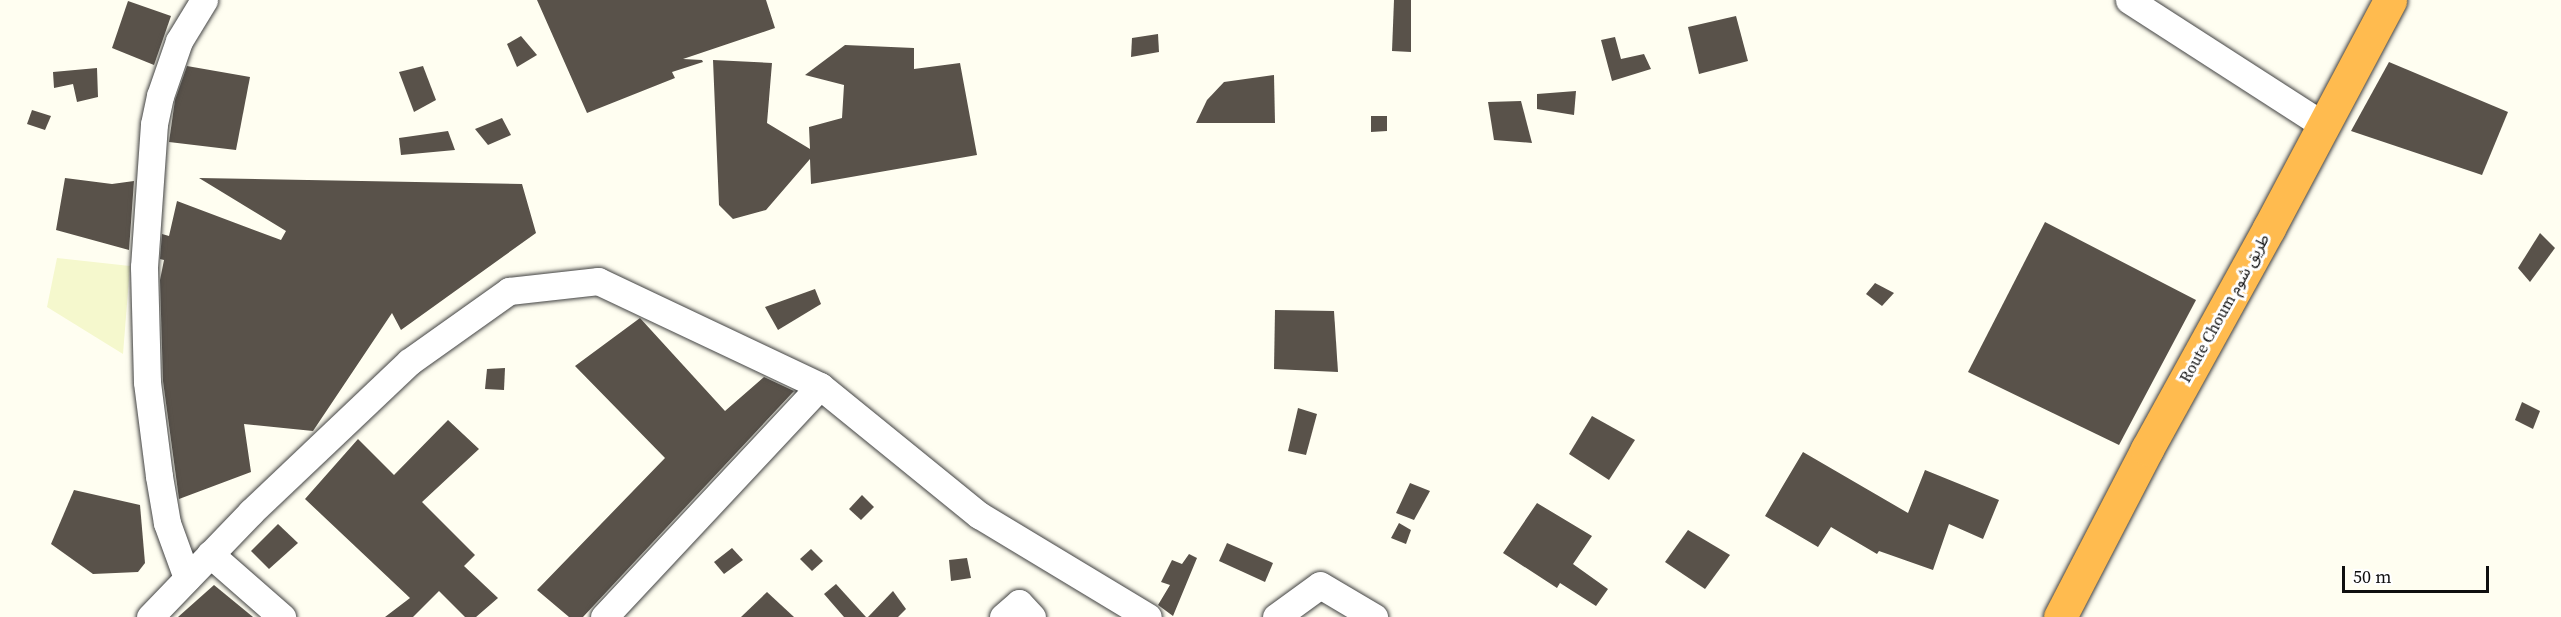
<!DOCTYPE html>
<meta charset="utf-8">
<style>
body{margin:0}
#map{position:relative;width:2561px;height:617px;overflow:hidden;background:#fffef1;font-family:"Source Serif 4","Noto Sans Arabic",serif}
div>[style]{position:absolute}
.farmland>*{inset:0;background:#f5f8cd}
.building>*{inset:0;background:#59524a}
.roads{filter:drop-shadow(0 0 2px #424242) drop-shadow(0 0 2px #424242)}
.minor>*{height:27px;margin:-13.5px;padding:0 13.5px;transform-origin:13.5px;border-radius:13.5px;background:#fff}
.highway>*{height:33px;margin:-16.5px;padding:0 16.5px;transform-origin:16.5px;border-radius:16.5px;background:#ffbb4f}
span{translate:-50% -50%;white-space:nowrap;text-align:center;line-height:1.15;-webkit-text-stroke:6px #fff;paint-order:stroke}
.street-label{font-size:16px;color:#0f0f0f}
.scale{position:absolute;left:2342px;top:566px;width:147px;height:27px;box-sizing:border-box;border:3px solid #0f0f0f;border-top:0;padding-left:8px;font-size:18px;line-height:21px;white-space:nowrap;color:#0f0f0f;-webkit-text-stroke:4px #fff;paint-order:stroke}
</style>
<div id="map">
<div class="farmland">
<div style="clip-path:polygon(57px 258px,130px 266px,123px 354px,47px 307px)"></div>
</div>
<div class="building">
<div style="clip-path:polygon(537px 0,766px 0,775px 28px,683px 59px,702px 60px,703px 62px,672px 72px,675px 78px,587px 113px)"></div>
<div style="clip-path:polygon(1394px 0,1411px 0,1411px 52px,1392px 51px)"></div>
<div style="clip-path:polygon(128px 1px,171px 16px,154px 65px,112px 48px)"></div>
<div style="clip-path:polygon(1736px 16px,1748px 61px,1699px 74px,1688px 27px)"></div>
<div style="clip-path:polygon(1158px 34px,1159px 52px,1131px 57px,1132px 38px)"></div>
<div style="clip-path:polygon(521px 36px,537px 55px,517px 67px,507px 44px)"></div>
<div style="clip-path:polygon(1615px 37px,1621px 59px,1644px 54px,1651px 69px,1612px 81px,1601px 40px)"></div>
<div style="clip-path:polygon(845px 45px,914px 48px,914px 69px,960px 63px,977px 155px,811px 184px,810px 159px,766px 210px,733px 219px,719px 205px,713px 60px,772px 63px,767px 123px,810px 149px,809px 127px,842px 118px,844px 85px,805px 75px)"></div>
<div style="clip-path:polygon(2389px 62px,2508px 112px,2482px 175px,2351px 131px)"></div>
<div style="clip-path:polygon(187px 66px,250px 77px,236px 150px,169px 142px,175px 100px)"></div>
<div style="clip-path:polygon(423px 66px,436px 100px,414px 112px,399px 72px)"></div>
<div style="clip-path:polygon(97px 68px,98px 97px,77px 102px,73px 84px,54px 88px,53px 72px)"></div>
<div style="clip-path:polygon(1274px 75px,1275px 123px,1196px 123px,1207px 100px,1224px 82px)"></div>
<div style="clip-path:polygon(1576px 91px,1574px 115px,1537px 109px,1537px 94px)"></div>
<div style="clip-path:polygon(1521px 101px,1532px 143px,1494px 140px,1488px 102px)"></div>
<div style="clip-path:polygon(32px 110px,51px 116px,45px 130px,27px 124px)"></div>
<div style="clip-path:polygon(1371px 116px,1387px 116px,1387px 131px,1371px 132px)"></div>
<div style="clip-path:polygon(502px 118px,511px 135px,488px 145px,475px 129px)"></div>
<div style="clip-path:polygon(448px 131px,455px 150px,401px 155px,399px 138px)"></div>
<div style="clip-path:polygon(65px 178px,112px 184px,134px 181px,129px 250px,56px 230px)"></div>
<div style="clip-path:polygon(199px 178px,522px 184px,536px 233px,401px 330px,392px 313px,313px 431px,244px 424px,251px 472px,179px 499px,163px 381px,160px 280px,164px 260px,160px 259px,162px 234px,169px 236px,177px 201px,281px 240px,286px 231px)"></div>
<div style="clip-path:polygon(2045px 222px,2196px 300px,2119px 445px,1968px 372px)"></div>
<div style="clip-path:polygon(2540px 233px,2555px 248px,2530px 282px,2518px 268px)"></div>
<div style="clip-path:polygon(1875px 283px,1894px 293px,1882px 306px,1866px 294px)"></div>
<div style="clip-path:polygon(815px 289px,821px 304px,778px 330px,765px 307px)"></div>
<div style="clip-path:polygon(1275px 310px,1334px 311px,1338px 372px,1274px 369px)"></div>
<div style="clip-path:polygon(640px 318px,725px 411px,764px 377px,794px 391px,583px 617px,569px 617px,537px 590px,665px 458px,575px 366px)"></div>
<div style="clip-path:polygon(505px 368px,504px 390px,485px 389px,487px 369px)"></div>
<div style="clip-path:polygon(2522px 402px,2540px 411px,2533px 429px,2515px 420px)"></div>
<div style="clip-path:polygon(1298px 408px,1317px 414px,1306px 455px,1288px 451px)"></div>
<div style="clip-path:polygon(1592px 416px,1635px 440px,1609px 480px,1569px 454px)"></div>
<div style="clip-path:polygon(448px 420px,479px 449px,422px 502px,475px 555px,464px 566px,498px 598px,476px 617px,465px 617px,439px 591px,413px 617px,385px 617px,410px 598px,305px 499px,358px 439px,394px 475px)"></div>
<div style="clip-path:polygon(1803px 452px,1908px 513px,1925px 470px,1999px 500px,1983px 539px,1949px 524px,1933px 570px,1879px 551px,1877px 554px,1831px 527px,1818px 547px,1765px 516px)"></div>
<div style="clip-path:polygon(1410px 483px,1430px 491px,1414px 520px,1396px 513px)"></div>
<div style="clip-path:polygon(74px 490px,140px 505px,145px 563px,138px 572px,93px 574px,51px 544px)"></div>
<div style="clip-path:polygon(862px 495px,874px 507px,861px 520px,849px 509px)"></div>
<div style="clip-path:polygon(1537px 503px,1592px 536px,1573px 564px,1608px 589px,1596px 606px,1560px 583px,1557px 588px,1503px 553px)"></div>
<div style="clip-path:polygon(1399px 523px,1411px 530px,1406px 544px,1391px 538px)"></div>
<div style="clip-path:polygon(278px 524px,298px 543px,269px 569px,251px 551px)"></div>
<div style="clip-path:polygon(1688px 530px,1730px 555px,1705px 589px,1665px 562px)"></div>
<div style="clip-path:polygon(1227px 543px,1273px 563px,1265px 582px,1219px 561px)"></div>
<div style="clip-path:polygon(732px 548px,743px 560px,724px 574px,714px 562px)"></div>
<div style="clip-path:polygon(811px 549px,823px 561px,812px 571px,800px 559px)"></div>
<div style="clip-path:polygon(1189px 554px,1197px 558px,1173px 616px,1158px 605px,1170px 585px,1161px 582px,1172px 560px,1182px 564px)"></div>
<div style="clip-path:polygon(967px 558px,971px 578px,951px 581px,949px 560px)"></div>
<div style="clip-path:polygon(836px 584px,866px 617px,844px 617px,824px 594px)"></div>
<div style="clip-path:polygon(214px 585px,253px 617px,178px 617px)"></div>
<div style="clip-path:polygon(893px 591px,906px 609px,898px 617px,868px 617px)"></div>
<div style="clip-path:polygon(767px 592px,794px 617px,741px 617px)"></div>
</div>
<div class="roads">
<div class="minor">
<div style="left:2129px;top:0;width:231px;rotate:32.8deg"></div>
<div style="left:210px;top:554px;width:96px;rotate:41.2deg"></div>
<div style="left:187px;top:578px;width:59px;rotate:-110deg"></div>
<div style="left:167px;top:523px;width:48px;rotate:-99.7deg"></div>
<div style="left:159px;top:476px;width:95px;rotate:-97.3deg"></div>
<div style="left:147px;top:382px;width:115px;rotate:-91.5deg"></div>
<div style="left:144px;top:267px;width:143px;rotate:-86deg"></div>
<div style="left:154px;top:124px;width:29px;rotate:-78deg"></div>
<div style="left:160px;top:96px;width:58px;rotate:-70.9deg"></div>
<div style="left:179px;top:41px;width:48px;rotate:-58.6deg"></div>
<div style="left:150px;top:617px;width:146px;rotate:-46.1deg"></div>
<div style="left:251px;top:512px;width:218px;rotate:-43.5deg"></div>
<div style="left:409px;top:362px;width:123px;rotate:-35.4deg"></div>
<div style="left:509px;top:291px;width:90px;rotate:-6.4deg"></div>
<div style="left:598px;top:281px;width:246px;rotate:25.3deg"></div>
<div style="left:820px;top:386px;width:205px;rotate:39.1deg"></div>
<div style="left:979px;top:515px;width:197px;rotate:31.1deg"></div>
<div style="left:604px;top:617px;width:316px;rotate:-46.9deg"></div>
<div style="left:1003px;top:617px;width:21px;rotate:-41deg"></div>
<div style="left:1019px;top:603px;width:19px;rotate:47deg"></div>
<div style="left:1276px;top:617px;width:54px;rotate:-36deg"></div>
<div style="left:1320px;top:585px;width:63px;rotate:30.7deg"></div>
</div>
<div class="highway">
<div style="left:2060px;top:617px;width:189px;rotate:-62.6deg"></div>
<div style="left:2147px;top:449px;width:252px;rotate:-61.1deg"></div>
<div style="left:2269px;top:228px;width:258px;rotate:-62deg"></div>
</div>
</div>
<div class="street-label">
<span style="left:2224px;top:308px;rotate:-61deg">Route Choum طريق شوم</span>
</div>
<div class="scale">50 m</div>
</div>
